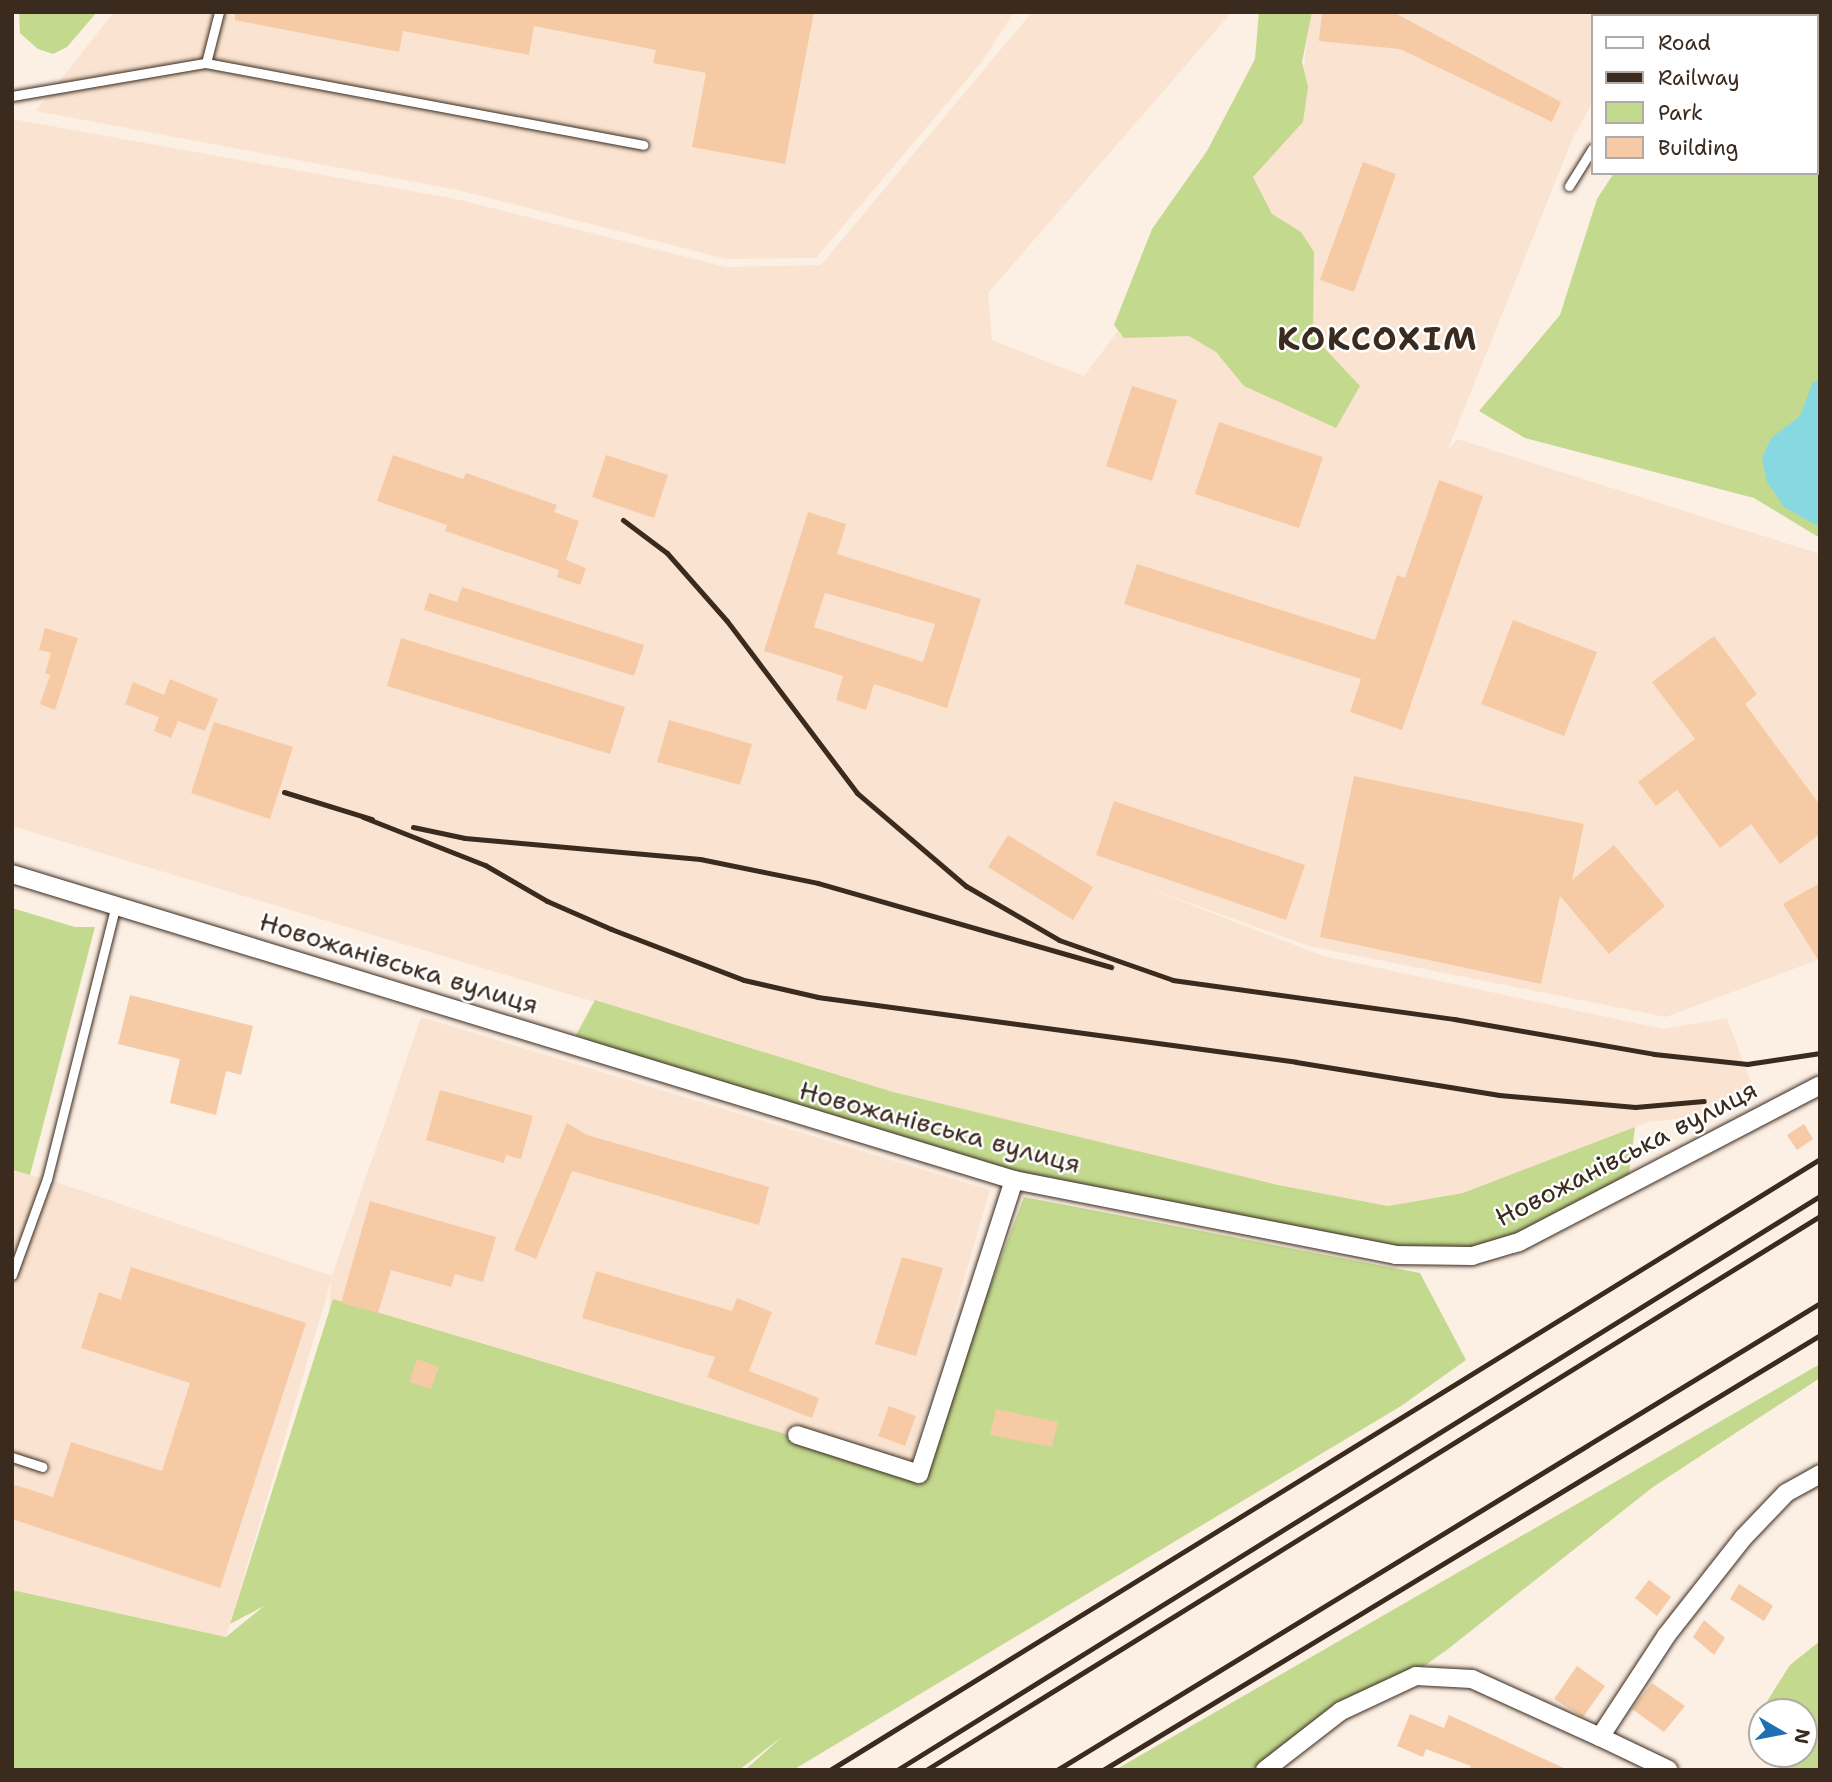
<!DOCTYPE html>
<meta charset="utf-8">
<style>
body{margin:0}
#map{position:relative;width:1832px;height:1782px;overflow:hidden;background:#fcefe4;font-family:"Shantell Sans",sans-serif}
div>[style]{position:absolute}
.built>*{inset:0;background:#fae4d1}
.green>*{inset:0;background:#c3d98e}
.water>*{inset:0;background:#87d8e1}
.building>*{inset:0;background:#f6caa5}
.roads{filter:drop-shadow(0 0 2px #3b2a1e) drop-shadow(0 0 2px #3b2a1e)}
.service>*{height:9px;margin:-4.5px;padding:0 4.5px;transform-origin:4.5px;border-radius:4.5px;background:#fff}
.minor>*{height:18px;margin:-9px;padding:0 9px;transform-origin:9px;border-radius:9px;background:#fff}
.rail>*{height:5px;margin:-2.5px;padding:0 2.5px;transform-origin:2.5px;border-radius:2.5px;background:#3b2a1e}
span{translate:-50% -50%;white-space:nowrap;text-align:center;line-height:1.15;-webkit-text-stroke:5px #fff;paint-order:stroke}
.street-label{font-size:26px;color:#3b2a1e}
.district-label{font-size:33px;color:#3b2a1e;font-weight:700;letter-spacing:2px}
.frame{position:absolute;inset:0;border:14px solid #3b2a1e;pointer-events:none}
.legend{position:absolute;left:1591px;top:14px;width:228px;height:161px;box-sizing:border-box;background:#fff;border:2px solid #b1aaa5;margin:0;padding:9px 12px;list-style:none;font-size:21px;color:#3b2a1e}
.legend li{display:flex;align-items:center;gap:14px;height:35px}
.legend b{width:35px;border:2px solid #b1aaa5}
.north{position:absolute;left:1748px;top:1698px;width:70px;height:70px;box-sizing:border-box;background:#fff;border:2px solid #b1aaa5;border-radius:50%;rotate:100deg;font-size:19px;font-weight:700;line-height:28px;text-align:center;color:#3b2a1e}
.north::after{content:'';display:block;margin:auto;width:24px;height:32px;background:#1f6fb2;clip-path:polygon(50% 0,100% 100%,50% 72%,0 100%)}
</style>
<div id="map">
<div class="built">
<div style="clip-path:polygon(114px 12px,1014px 12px,981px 63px,816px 258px,726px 259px,458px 190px,36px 111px)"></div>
<div style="clip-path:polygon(1032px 12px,1232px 12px,988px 293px,992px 340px,1084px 376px,1301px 87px,1311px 12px,1643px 12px,1592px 16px,1592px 103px,1572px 140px,1447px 451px,1457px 439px,1820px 554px,1820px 959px,1666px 1017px,1309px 946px,1137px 884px,1323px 956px,1663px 1029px,1727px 1018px,1754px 1091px,1705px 1116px,1648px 1122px,1463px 1193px,1388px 1206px,1201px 1171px,903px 1095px,12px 826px,12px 119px,456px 199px,726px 267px,821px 265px)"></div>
<div style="clip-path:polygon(421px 1017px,990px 1190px,902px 1494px,329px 1309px,331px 1281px,226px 1637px,12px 1590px,12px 1171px,47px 1179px,332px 1276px)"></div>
</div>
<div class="green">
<div style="clip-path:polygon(19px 12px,97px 12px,67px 47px,53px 54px,38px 49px,20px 33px)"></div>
<div style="clip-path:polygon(1259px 12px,1312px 12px,1302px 62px,1308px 87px,1303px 122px,1253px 177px,1272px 214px,1301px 232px,1314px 252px,1313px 336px,1360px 386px,1336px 428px,1244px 386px,1216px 352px,1189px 336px,1124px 338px,1114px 325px,1152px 229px,1207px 151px,1255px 59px)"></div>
<div style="clip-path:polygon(1706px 12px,1820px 12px,1820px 538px,1754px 498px,1525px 438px,1479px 411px,1560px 315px,1597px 199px,1614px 173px,1816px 173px,1816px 16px,1704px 16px)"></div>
<div style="clip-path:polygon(12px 908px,75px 927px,95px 927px,30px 1175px,12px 1170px)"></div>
<div style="clip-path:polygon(595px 1000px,893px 1092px,1278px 1185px,1388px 1206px,1463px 1193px,1635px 1127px,1629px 1174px,1504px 1247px,1425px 1256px,1014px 1180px,718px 1091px,576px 1035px)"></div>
<div style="clip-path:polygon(1024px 1197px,1420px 1273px,1466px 1360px,1401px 1406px,793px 1770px,745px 1770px,783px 1736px,739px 1770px,12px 1770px,12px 1590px,226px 1637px,264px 1606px,230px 1624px,333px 1299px,919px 1474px)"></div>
<div style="clip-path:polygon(1820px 1364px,1820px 1378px,1653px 1487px,1448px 1649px,1396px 1686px,1250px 1770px,1115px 1770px)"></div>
<div style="clip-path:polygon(1820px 1641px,1820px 1770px,1781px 1770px,1785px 1763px,1782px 1754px,1804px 1754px,1804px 1712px,1769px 1712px,1766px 1703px,1790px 1665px)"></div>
</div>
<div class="water">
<div style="clip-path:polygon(1820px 379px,1820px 527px,1784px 507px,1767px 482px,1762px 458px,1771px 438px,1800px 416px,1813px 382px)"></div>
</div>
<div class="building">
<div style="clip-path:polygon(235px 12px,814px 12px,785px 164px,692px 147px,706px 73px,653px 63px,656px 50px,534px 26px,529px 55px,403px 31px,399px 52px,235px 20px)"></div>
<div style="clip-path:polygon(1322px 12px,1393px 12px,1561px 102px,1552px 122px,1400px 49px,1319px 41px)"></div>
<div style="clip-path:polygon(1363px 162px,1396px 174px,1354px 292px,1320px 280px)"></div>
<div style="clip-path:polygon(1132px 386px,1177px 400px,1152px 481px,1106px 466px)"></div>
<div style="clip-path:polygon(1219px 422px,1323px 457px,1299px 528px,1195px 494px)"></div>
<div style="clip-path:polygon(393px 455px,463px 479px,466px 473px,557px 505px,554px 512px,579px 521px,566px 560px,586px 568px,580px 585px,557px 577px,559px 570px,445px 531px,447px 525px,377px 501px)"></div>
<div style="clip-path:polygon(606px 455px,668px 475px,654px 518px,592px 497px)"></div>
<div style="clip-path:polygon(1439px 480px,1483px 496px,1402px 730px,1350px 712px,1361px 679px,1124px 604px,1137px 564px,1375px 640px,1397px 575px,1405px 578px)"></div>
<div style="clip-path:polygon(evenodd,808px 512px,846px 524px,837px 554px,981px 599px,947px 708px,874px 684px,866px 710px,836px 700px,843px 676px,764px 651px,808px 512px,825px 593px,935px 624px,923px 662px,814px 627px,825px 593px)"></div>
<div style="clip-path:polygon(462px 587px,644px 645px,634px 676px,424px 610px,429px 593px,457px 602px)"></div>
<div style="clip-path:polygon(1513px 620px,1597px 652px,1564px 736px,1481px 704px)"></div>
<div style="clip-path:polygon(45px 628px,78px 638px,55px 710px,40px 704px,50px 675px,45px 673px,51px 653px,39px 650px)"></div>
<div style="clip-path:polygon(1714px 636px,1757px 694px,1745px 704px,1820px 805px,1820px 834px,1780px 864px,1751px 824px,1720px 848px,1677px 790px,1656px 806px,1638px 782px,1695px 739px,1652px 682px)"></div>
<div style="clip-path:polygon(401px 638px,625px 707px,610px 754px,387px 686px)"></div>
<div style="clip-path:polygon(170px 679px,218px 699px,205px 731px,178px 721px,171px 738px,154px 731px,159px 717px,125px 704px,133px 682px,164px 695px)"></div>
<div style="clip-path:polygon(669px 720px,752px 744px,740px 785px,657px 762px)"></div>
<div style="clip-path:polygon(214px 722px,293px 747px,270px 819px,191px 793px)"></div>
<div style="clip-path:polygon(1354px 776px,1584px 824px,1572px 880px,1614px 845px,1665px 906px,1609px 954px,1560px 896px,1541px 984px,1320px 937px)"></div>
<div style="clip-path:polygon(1114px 801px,1305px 865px,1286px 920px,1096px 855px)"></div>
<div style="clip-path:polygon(1008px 835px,1093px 887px,1073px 920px,988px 867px)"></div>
<div style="clip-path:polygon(1820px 883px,1820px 963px,1783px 904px)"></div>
<div style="clip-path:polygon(130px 995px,253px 1026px,241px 1075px,226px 1071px,216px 1115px,170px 1103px,180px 1059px,118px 1044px)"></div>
<div style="clip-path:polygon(440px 1090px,533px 1116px,521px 1159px,506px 1155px,504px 1163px,426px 1140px)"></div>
<div style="clip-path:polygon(567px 1123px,587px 1135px,769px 1187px,759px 1225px,572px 1171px,536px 1259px,514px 1250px)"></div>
<div style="clip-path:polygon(1804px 1124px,1813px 1139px,1797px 1150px,1787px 1135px)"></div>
<div style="clip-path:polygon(370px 1201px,496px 1237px,483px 1282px,455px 1274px,451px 1287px,391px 1270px,378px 1313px,341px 1303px)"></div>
<div style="clip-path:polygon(902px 1257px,943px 1268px,916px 1356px,875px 1344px)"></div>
<div style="clip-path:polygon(131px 1267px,306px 1323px,220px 1588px,12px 1519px,12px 1484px,53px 1497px,71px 1442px,162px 1471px,190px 1383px,81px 1348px,99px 1292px,121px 1300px)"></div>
<div style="clip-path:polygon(596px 1271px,732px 1311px,737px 1298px,772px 1312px,749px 1371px,819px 1398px,812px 1418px,707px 1377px,715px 1357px,582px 1318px)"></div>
<div style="clip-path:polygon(417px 1359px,439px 1367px,431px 1389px,409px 1382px)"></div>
<div style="clip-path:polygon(889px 1406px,916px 1416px,905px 1446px,878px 1436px)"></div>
<div style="clip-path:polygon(996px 1409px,1058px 1422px,1052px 1447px,990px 1435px)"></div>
<div style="clip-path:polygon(1649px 1580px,1671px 1597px,1657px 1616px,1635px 1598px)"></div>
<div style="clip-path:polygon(1739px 1584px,1773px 1606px,1764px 1621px,1730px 1599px)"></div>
<div style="clip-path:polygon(1704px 1620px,1725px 1638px,1714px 1655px,1693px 1637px)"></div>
<div style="clip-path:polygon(1577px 1666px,1605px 1686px,1583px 1717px,1554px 1699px)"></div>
<div style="clip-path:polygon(1652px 1683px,1685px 1706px,1664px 1732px,1632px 1709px)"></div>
<div style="clip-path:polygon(1410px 1714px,1444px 1728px,1449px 1715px,1568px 1770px,1469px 1770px,1471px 1766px,1426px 1749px,1423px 1757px,1397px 1746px)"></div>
</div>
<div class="roads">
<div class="service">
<div style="left:1677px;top:16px;width:5px;rotate:-53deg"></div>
<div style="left:206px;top:63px;width:53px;rotate:-75.7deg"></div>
<div style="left:12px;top:96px;width:197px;rotate:-9.7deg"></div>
<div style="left:206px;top:63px;width:445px;rotate:10.6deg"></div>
<div style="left:1569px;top:186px;width:44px;rotate:-58.1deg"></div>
<div style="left:12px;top:1275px;width:102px;rotate:-70deg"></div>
<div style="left:47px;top:1179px;width:283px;rotate:-75.9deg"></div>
<div style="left:12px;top:1457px;width:32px;rotate:18deg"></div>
</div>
<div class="minor">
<div style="left:12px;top:874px;width:1048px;rotate:16.98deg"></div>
<div style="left:1014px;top:1180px;width:388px;rotate:11.1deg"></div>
<div style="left:1395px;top:1255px;width:77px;rotate:0.7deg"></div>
<div style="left:1472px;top:1256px;width:49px;rotate:-16.6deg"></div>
<div style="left:1519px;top:1242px;width:339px;rotate:-27.5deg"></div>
<div style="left:797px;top:1435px;width:128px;rotate:17.7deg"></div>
<div style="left:919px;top:1474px;width:309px;rotate:-72.1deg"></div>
<div style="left:1600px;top:1737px;width:76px;rotate:25.6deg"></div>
<div style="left:1265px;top:1770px;width:96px;rotate:-37.8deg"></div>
<div style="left:1341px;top:1711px;width:83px;rotate:-25deg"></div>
<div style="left:1416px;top:1676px;width:56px;rotate:3.1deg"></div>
<div style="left:1472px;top:1679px;width:141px;rotate:24.4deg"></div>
<div style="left:1600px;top:1737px;width:121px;rotate:-56.8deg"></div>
<div style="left:1666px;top:1636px;width:125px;rotate:-51.8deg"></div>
<div style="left:1743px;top:1538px;width:62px;rotate:-46.3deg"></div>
<div style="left:1786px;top:1493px;width:39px;rotate:-29deg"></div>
</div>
</div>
<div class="rail">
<div style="left:623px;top:520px;width:55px;rotate:36.9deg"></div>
<div style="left:667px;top:553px;width:91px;rotate:48.6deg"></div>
<div style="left:727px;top:621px;width:216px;rotate:52.9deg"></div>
<div style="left:857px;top:793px;width:143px;rotate:40.5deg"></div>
<div style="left:966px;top:886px;width:108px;rotate:30.1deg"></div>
<div style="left:1059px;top:940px;width:121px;rotate:19.3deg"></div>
<div style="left:1173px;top:980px;width:284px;rotate:7.9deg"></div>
<div style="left:1454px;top:1019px;width:203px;rotate:9.9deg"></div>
<div style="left:1654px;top:1054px;width:94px;rotate:6.1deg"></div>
<div style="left:1747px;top:1064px;width:74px;rotate:-8.6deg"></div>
<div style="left:284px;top:792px;width:92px;rotate:17.1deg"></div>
<div style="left:363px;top:817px;width:131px;rotate:21.5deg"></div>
<div style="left:485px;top:865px;width:72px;rotate:30.1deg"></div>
<div style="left:547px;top:901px;width:70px;rotate:23.6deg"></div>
<div style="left:611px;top:929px;width:142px;rotate:21deg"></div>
<div style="left:744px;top:980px;width:76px;rotate:12.9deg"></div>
<div style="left:818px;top:997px;width:482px;rotate:7.7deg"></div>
<div style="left:1296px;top:1062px;width:206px;rotate:9.2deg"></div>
<div style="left:1499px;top:1095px;width:137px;rotate:5deg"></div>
<div style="left:1635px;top:1107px;width:69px;rotate:-5deg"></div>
<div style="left:413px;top:827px;width:53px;rotate:11.9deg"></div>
<div style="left:465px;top:838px;width:236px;rotate:5.1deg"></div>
<div style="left:700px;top:859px;width:120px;rotate:11.5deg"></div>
<div style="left:818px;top:883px;width:305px;rotate:16deg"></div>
<div style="left:830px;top:1770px;width:1163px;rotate:-31.68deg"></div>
<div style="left:897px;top:1770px;width:1087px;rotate:-31.88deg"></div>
<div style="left:926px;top:1770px;width:1052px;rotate:-31.79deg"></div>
<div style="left:1057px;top:1770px;width:895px;rotate:-31.47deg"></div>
<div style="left:1103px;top:1770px;width:839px;rotate:-31.24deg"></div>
</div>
<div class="street-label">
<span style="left:399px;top:963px;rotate:17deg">Новожанівська вулиця</span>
<span style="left:940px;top:1127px;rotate:15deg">Новожанівська вулиця</span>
<span style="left:1626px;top:1153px;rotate:-27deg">Новожанівська вулиця</span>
</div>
<div class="district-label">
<span style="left:1378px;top:339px">КОКСОХІМ</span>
</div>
<div class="frame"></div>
<ul class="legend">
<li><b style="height:9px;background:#fff"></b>Road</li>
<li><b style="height:9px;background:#3b2a1e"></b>Railway</li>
<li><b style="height:19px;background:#c3d98e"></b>Park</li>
<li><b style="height:19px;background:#f6caa5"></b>Building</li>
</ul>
<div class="north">N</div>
</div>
